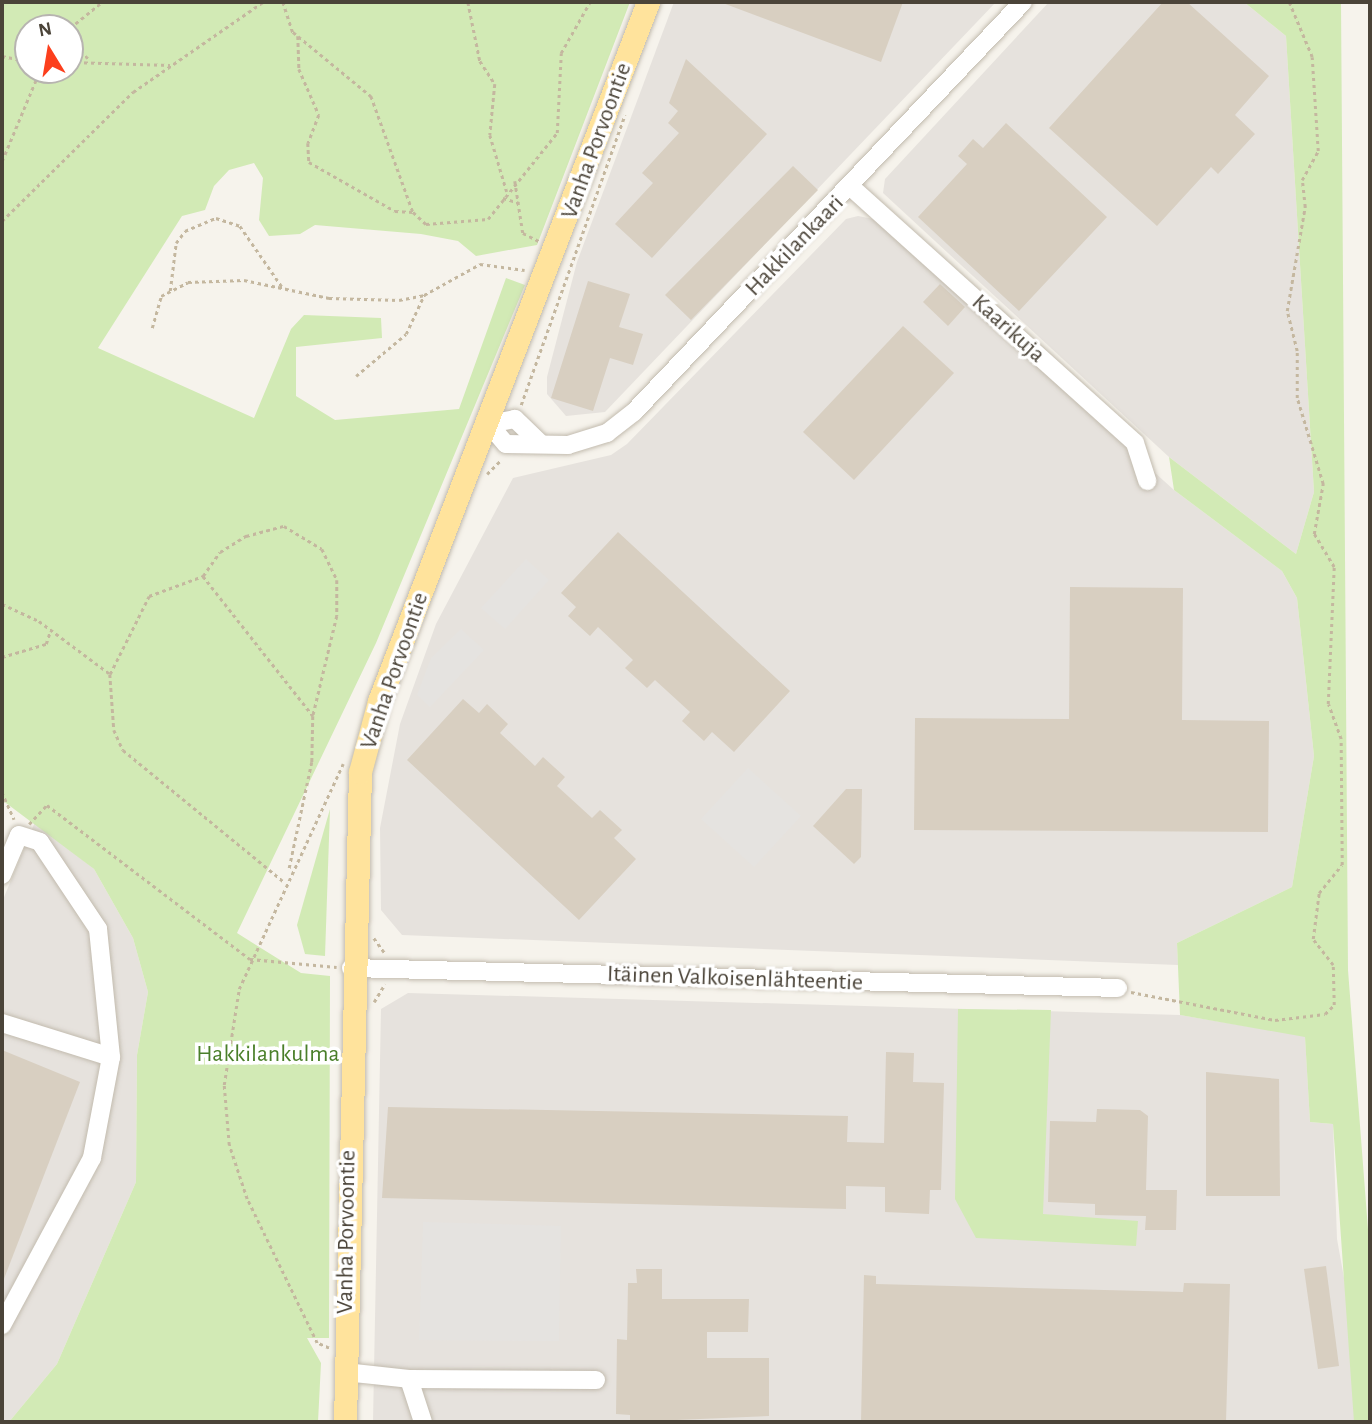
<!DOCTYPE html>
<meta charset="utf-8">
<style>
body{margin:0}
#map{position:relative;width:1372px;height:1424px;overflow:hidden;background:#f6f3ec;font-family:"Alegreya Sans",sans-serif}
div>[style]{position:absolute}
.industrial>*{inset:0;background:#e6e2dd}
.green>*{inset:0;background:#d2eab5}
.parking>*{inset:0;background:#e5e3e0}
.building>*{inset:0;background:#d8cfc1}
.path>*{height:2.5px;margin-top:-1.25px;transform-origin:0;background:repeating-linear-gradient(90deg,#c4b79f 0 3.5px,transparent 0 7px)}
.roads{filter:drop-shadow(0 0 2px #c2bbae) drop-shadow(0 0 2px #c2bbae)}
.minor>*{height:18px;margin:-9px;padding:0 9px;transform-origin:9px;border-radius:9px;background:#fff}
.major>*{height:23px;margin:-11.5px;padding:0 11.5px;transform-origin:11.5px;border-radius:11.5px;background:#ffe39c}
span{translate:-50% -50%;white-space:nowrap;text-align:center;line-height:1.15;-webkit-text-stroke:7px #fff;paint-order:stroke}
.street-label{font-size:24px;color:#4b4439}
.park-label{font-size:24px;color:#4a7f2a}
.frame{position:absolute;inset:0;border:4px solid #4b4439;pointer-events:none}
.north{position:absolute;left:14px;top:14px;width:70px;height:70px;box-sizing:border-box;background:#fff;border:2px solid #b7b4b0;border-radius:50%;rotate:349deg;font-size:19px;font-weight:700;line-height:28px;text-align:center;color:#4b4439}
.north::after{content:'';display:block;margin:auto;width:24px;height:32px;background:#fc3f1d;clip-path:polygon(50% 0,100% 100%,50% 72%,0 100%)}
</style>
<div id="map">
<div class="industrial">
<div style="clip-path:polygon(674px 2px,996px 2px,605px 412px,566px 416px,547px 394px,547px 377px,577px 262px)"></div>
<div style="clip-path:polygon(1049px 2px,1244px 2px,1286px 36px,1314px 492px,1296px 554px,1169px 457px,883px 193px,885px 179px)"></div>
<div style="clip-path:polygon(858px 216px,873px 219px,1174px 490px,1282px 571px,1297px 598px,1314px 756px,1292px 887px,1177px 943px,1178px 965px,402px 935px,381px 910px,380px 828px,400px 724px,436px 624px,513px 478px,611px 455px,627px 444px,846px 219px)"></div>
<div style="clip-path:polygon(35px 822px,94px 869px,133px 938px,148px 992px,137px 1055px,136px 1182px,57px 1364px,9px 1422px,2px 1422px,2px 902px)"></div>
<div style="clip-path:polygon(408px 993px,1180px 1015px,1305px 1036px,1310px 1122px,1333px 1124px,1337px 1239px,1370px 1422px,373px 1422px,381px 1009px)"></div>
</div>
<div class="green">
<div style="clip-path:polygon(evenodd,2px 2px,630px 2px,537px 245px,476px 256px,458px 241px,421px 234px,315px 225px,300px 234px,269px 236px,259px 220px,263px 178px,254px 163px,229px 170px,214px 186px,205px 210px,182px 216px,98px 348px,254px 418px,291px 329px,304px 315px,381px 318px,382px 338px,296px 347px,296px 396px,335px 420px,459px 409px,506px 278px,525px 285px,376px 643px,237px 933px,301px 973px,330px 976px,329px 1338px,307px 1338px,321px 1363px,318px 1422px,9px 1422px,57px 1364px,136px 1182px,137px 1055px,148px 992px,133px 938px,94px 869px,2px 800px,2px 2px,70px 28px,70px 70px,28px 70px,28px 28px,70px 28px)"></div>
<div style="clip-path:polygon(1244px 2px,1341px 2px,1348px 970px,1370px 1255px,1370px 1422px,1354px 1422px,1333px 1124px,1310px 1122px,1305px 1037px,1180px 1015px,1177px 943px,1292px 887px,1314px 756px,1297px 598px,1282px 571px,1174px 490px,1169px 457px,1296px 554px,1314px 492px,1286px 36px)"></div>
<div style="clip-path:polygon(330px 809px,325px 956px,305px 954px,297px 925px)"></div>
<div style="clip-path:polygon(958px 1009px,1051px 1010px,1043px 1214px,1138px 1221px,1136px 1246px,976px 1238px,955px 1199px)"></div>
</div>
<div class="parking">
<div style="clip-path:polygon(526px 559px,549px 580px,505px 629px,481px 608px)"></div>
<div style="clip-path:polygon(461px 629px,484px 650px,430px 707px,417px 695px,431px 658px)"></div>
<div style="clip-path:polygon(748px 768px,801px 816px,754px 867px,701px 819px)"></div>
<div style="clip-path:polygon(423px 1222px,561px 1226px,559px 1341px,419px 1340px)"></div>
</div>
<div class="building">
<div style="clip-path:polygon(720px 2px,903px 2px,881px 62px)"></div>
<div style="clip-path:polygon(1163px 2px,1187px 2px,1269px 76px,1235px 115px,1255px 134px,1218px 174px,1211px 167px,1157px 226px,1049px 128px)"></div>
<div style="clip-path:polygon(686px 59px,767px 134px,652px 258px,615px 224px,653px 183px,642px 173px,679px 133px,668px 123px,678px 111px,669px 103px)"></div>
<div style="clip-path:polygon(1006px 123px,1107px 217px,1019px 311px,918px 217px,967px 164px,958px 156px,973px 139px,983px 148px)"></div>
<div style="clip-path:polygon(793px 166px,818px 190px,691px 320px,665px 295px)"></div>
<div style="clip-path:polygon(588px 281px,630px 294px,619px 327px,643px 334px,633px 365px,610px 358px,593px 411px,551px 398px)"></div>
<div style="clip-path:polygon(940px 284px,965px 307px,948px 326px,923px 302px)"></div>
<div style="clip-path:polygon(903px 326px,954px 373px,854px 480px,803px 432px)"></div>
<div style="clip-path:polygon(618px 532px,790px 691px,734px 752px,712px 732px,704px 741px,682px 721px,690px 712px,655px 680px,647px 688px,625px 668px,633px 660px,598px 627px,590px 636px,568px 616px,576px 607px,561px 593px)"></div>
<div style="clip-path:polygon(1070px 587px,1183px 588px,1182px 720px,1269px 721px,1268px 832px,914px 830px,915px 718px,1069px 719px)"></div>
<div style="clip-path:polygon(463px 699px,479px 713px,487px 704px,508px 724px,500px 733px,535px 766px,543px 757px,565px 777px,557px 786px,592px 818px,600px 810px,622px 830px,614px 838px,636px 859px,579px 920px,407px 760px)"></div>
<div style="clip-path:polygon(846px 789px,862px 789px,861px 857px,854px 864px,813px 826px)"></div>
<div style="clip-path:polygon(2px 1050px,80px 1082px,2px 1284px)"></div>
<div style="clip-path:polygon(886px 1052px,914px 1053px,913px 1082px,944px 1083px,941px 1190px,930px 1190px,929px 1214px,885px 1212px,885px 1187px,846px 1186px,846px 1209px,382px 1198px,388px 1107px,848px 1116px,847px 1142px,884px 1143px)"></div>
<div style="clip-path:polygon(1206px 1072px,1279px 1079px,1280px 1196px,1206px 1196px)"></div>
<div style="clip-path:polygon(1097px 1109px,1140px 1110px,1148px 1116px,1146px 1190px,1177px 1190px,1176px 1230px,1145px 1230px,1146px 1216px,1095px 1215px,1095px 1204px,1048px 1202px,1050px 1121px,1096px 1122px)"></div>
<div style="clip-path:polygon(1326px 1266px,1339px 1366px,1318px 1369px,1304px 1269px)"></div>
<div style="clip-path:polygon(636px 1269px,662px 1269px,662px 1299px,749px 1299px,748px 1332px,707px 1332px,707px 1358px,769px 1358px,769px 1416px,630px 1422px,630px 1415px,616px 1414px,617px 1339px,627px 1340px,628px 1283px,637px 1283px)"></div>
<div style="clip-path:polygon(864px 1275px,876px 1276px,876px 1284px,1183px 1292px,1184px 1283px,1230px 1284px,1226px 1422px,861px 1422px)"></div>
</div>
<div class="path">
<div style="left:283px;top:2px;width:32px;rotate:72deg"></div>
<div style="left:293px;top:32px;width:101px;rotate:39.4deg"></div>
<div style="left:371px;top:96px;width:123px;rotate:70.1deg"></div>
<div style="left:413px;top:212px;width:18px;rotate:43deg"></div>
<div style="left:426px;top:224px;width:62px;rotate:-4.6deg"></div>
<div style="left:488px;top:219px;width:110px;rotate:-51.3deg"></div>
<div style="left:557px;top:133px;width:80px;rotate:-87.1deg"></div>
<div style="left:561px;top:53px;width:59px;rotate:-60.4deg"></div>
<div style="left:468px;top:2px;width:60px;rotate:78.5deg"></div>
<div style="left:480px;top:61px;width:27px;rotate:57deg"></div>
<div style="left:495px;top:84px;width:51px;rotate:95.6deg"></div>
<div style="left:490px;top:135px;width:59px;rotate:73.4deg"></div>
<div style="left:70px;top:28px;width:41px;rotate:-39.1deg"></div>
<div style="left:298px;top:36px;width:33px;rotate:88deg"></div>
<div style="left:299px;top:69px;width:50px;rotate:66.5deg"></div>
<div style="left:319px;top:115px;width:30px;rotate:111deg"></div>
<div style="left:308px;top:143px;width:19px;rotate:87deg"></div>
<div style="left:309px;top:162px;width:99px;rotate:29.7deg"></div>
<div style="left:395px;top:211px;width:18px;rotate:3deg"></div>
<div style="left:70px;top:42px;width:27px;rotate:42deg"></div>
<div style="left:2px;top:56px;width:26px;rotate:11deg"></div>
<div style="left:70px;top:62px;width:100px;rotate:1.7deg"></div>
<div style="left:2px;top:161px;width:99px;rotate:-67.3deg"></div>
<div style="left:515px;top:181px;width:53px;rotate:81.3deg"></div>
<div style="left:523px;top:233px;width:18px;rotate:27deg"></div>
<div style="left:503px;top:198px;width:17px;rotate:17deg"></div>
<div style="left:2px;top:221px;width:184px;rotate:-44.6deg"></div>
<div style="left:133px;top:92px;width:158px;rotate:-34.7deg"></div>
<div style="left:170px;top:291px;width:48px;rotate:-82.9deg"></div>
<div style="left:176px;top:243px;width:15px;rotate:-53deg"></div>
<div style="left:185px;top:231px;width:34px;rotate:-23deg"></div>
<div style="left:216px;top:218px;width:25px;rotate:18deg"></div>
<div style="left:240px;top:226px;width:75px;rotate:55.3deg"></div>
<div style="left:152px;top:328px;width:33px;rotate:-74deg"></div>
<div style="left:161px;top:296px;width:30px;rotate:-27deg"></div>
<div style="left:188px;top:282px;width:56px;rotate:-2deg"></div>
<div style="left:244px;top:280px;width:87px;rotate:12deg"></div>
<div style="left:329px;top:298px;width:70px;rotate:1.6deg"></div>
<div style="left:399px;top:300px;width:25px;rotate:-11deg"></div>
<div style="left:424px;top:295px;width:64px;rotate:-29deg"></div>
<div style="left:480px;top:264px;width:45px;rotate:7.6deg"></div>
<div style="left:356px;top:376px;width:65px;rotate:-40deg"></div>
<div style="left:406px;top:334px;width:43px;rotate:-65.2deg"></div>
<div style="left:521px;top:405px;width:308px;rotate:-70.3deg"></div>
<div style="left:487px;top:474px;width:20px;rotate:-45deg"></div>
<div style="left:203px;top:576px;width:178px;rotate:51.8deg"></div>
<div style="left:2px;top:604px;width:41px;rotate:24.7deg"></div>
<div style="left:39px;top:621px;width:89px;rotate:36.7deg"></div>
<div style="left:110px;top:674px;width:56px;rotate:85.9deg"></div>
<div style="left:114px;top:730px;width:22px;rotate:66deg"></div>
<div style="left:123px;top:750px;width:207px;rotate:39.3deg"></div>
<div style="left:2px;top:657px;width:46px;rotate:-16.5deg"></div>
<div style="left:46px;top:644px;width:13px;rotate:-72deg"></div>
<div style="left:110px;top:674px;width:87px;rotate:-63.4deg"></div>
<div style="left:149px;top:596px;width:58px;rotate:-20.3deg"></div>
<div style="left:203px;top:576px;width:29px;rotate:-55deg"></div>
<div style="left:220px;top:552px;width:31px;rotate:-32deg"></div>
<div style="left:246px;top:536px;width:39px;rotate:-15deg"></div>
<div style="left:284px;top:526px;width:44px;rotate:31.2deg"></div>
<div style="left:322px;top:549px;width:34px;rotate:64deg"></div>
<div style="left:337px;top:580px;width:36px;rotate:90deg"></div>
<div style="left:337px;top:616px;width:103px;rotate:103.5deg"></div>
<div style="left:313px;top:716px;width:46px;rotate:91.2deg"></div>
<div style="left:312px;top:762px;width:110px;rotate:102deg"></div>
<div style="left:2px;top:792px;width:30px;rotate:66deg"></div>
<div style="left:29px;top:824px;width:26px;rotate:-47deg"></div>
<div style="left:47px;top:805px;width:255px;rotate:37.2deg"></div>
<div style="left:250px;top:959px;width:87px;rotate:5.3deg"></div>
<div style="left:374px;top:938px;width:19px;rotate:54deg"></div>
<div style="left:1131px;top:992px;width:147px;rotate:11deg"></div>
<div style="left:1275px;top:1020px;width:50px;rotate:-6.8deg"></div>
<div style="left:1325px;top:1014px;width:13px;rotate:-45deg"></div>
<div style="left:1334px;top:1005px;width:40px;rotate:-91.4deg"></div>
<div style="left:1333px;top:965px;width:33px;rotate:-128deg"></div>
<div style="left:1313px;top:939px;width:46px;rotate:-82.6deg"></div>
<div style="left:1319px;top:893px;width:36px;rotate:-51deg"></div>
<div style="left:1342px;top:865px;width:126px;rotate:-90.5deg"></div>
<div style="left:1341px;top:739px;width:37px;rotate:-110deg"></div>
<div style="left:1328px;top:704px;width:137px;rotate:-87.5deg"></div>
<div style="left:1334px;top:567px;width:39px;rotate:-121deg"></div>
<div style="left:1314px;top:534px;width:51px;rotate:-79.8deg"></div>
<div style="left:1323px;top:484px;width:90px;rotate:-106.8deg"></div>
<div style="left:1297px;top:398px;width:47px;rotate:-90deg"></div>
<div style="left:1297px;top:351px;width:41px;rotate:-104deg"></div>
<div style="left:1287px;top:311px;width:106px;rotate:-80.2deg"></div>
<div style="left:1305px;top:207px;width:27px;rotate:-96deg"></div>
<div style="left:1302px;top:180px;width:33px;rotate:-61deg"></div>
<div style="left:1318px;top:151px;width:94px;rotate:-93.7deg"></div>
<div style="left:1312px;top:57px;width:60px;rotate:-112.7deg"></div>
<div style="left:374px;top:1002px;width:21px;rotate:-59deg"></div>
<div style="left:329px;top:1348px;width:13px;rotate:-157deg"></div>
<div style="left:317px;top:1343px;width:160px;rotate:-115.9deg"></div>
<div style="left:247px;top:1199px;width:57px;rotate:-108.4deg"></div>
<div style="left:229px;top:1145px;width:60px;rotate:-94.8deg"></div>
<div style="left:224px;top:1085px;width:97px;rotate:-81.1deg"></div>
<div style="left:239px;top:989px;width:248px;rotate:-65.2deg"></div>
</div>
<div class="roads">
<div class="minor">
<div style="left:851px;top:187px;width:382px;rotate:42deg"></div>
<div style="left:1135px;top:443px;width:40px;rotate:72deg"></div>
<div style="left:540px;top:443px;width:35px;rotate:-136deg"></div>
<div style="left:515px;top:419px;width:26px;rotate:169deg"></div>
<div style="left:489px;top:424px;width:26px;rotate:50deg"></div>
<div style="left:506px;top:444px;width:62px;rotate:0.9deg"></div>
<div style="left:568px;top:445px;width:41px;rotate:-17.1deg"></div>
<div style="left:607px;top:433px;width:34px;rotate:-38deg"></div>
<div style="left:634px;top:412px;width:565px;rotate:-46.51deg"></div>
<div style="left:2px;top:875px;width:43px;rotate:-67deg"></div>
<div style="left:19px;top:835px;width:22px;rotate:18deg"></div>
<div style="left:40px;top:842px;width:105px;rotate:56.3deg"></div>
<div style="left:98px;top:929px;width:129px;rotate:84.2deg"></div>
<div style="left:111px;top:1057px;width:103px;rotate:100.7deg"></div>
<div style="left:92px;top:1158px;width:190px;rotate:118.3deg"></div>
<div style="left:351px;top:968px;width:767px;rotate:1.49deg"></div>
<div style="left:2px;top:1023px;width:114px;rotate:17.3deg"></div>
<div style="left:345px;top:1372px;width:64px;rotate:6.2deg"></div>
<div style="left:409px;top:1379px;width:187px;rotate:0.3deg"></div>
<div style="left:409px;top:1379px;width:45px;rotate:72deg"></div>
</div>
<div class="major">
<div style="left:345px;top:1422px;width:650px;rotate:-88.68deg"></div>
<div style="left:360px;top:772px;width:73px;rotate:-75deg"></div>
<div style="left:379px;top:701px;width:749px;rotate:-68.95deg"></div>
</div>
</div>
<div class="street-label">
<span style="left:597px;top:141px;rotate:-70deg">Vanha Porvoontie</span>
<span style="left:795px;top:246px;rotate:-46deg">Hakkilankaari</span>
<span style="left:1008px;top:329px;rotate:42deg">Kaarikuja</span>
<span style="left:395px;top:671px;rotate:-71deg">Vanha Porvoontie</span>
<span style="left:735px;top:979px;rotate:2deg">Itäinen Valkoisenlähteentie</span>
<span style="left:347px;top:1232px;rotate:-89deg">Vanha Porvoontie</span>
</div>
<div class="park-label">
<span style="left:268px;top:1055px">Hakkilankulma</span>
</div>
<div class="frame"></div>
<div class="north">N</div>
</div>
